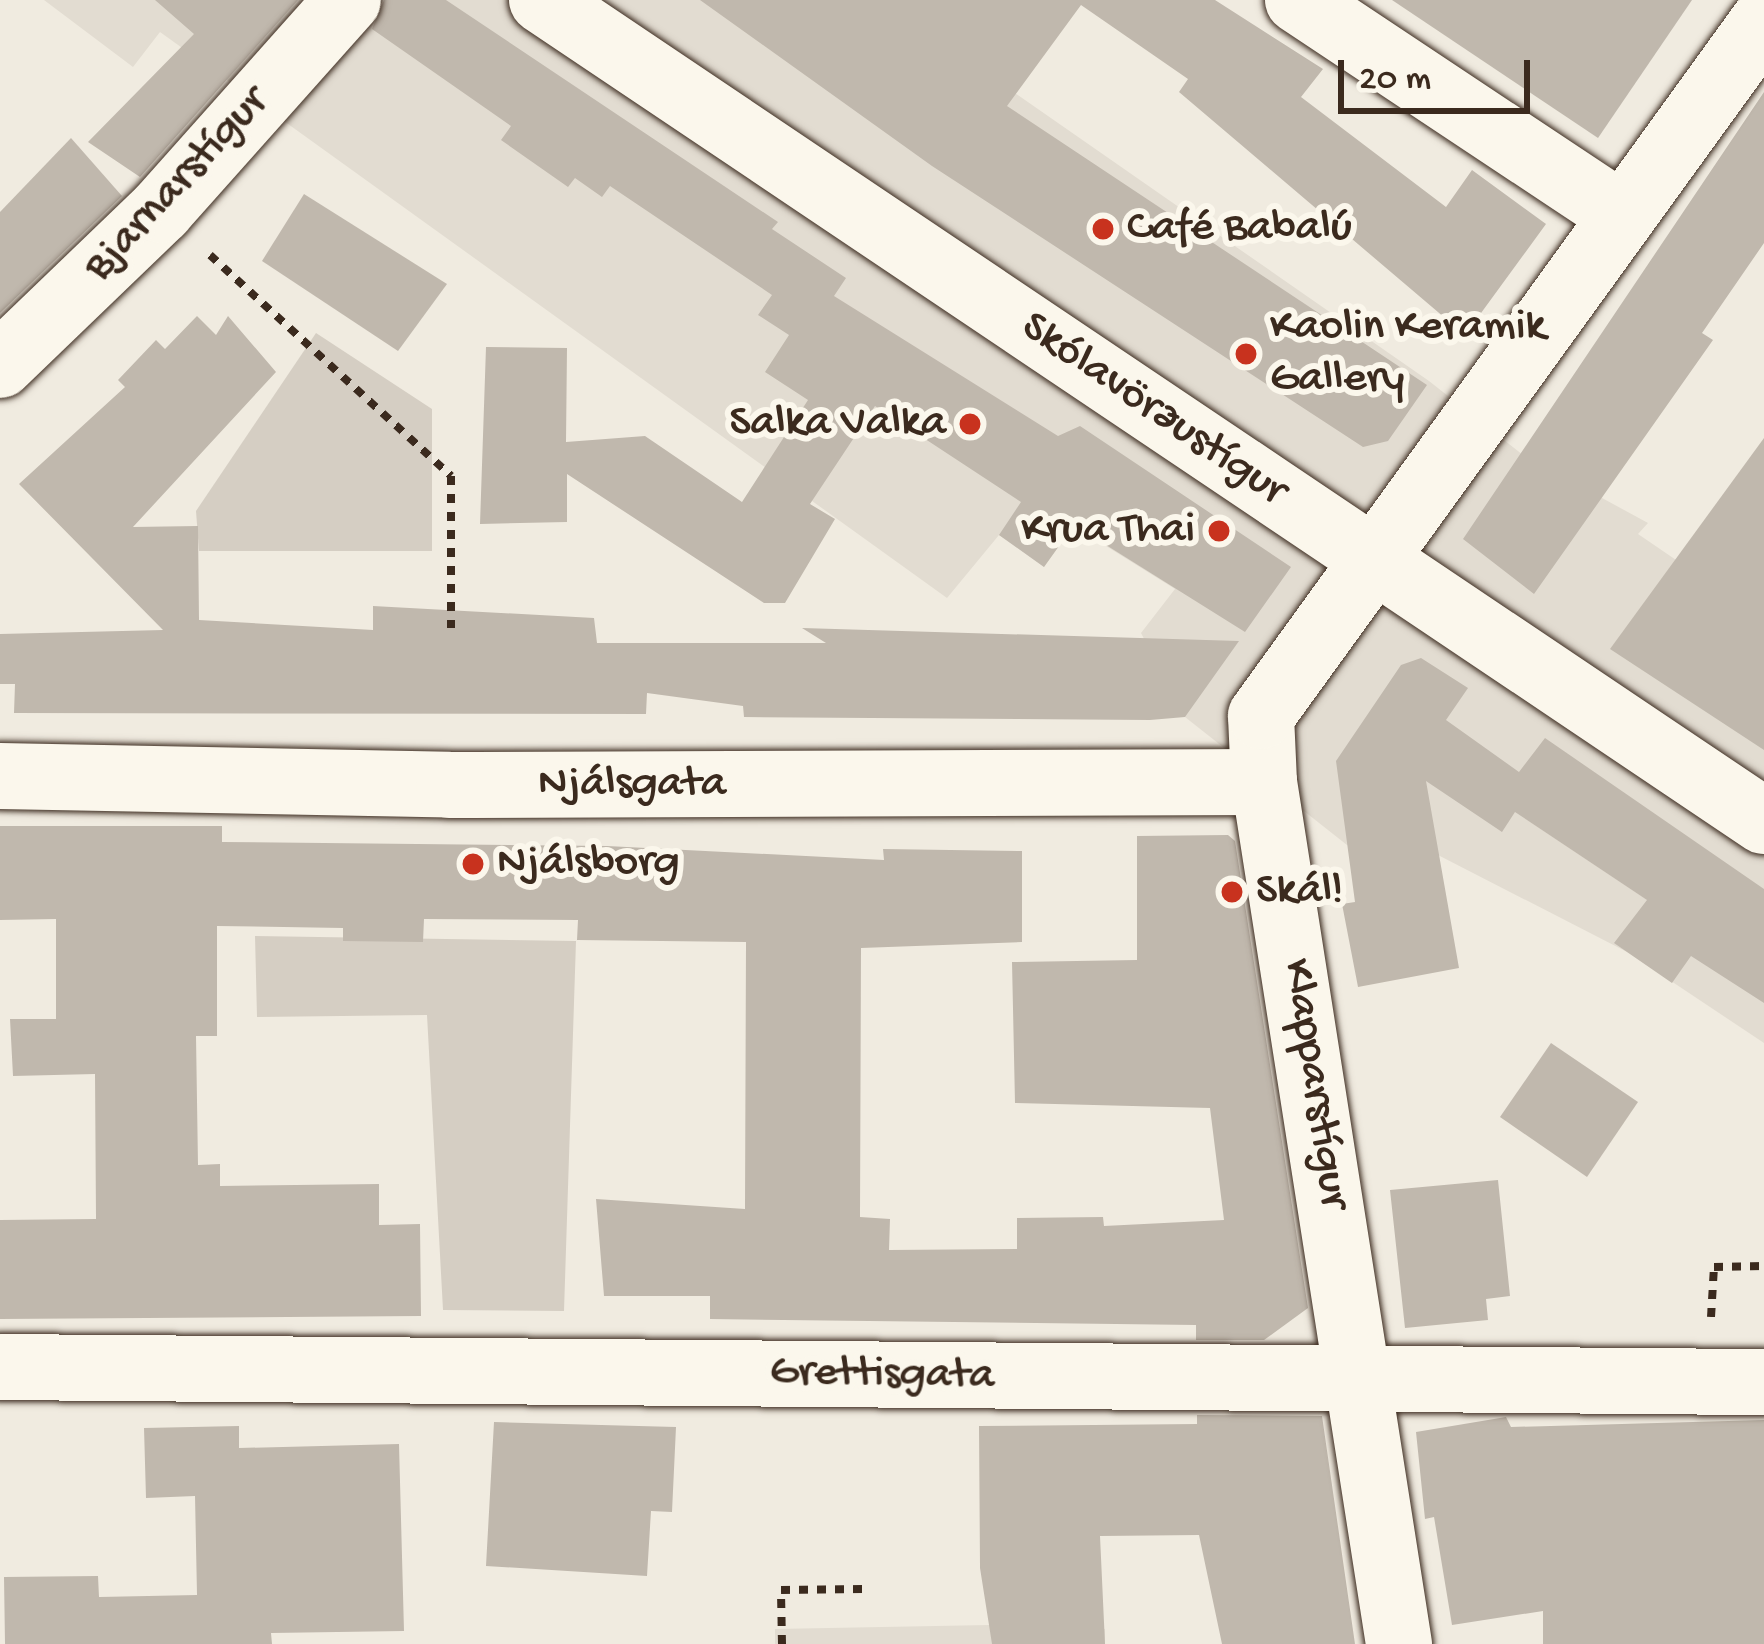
<!DOCTYPE html>
<meta charset="utf-8">
<style>
body{margin:0}
#map{position:relative;width:1764px;height:1644px;overflow:hidden;background:#f0ebe0;font-family:"Gochi Hand",sans-serif}
div>[style]{position:absolute}
.built>*{inset:0;background:#e2dcd1}
.green>*{inset:0;background:#d5cec3}
.building>*{inset:0;background:#c0b8ad}
.path>*{height:8px;margin-top:-4px;transform-origin:0;background:repeating-linear-gradient(90deg,#3b2a1e 0 9px,transparent 0 18px)}
.roads{filter:drop-shadow(0 0 3px #3b2a1e) drop-shadow(0 0 3px #3b2a1e)}
.minor>*{height:66px;margin:-33px;padding:0 33px;transform-origin:33px;border-radius:33px;background:#fbf7ec}
.dots>*{width:33px;height:33px;translate:-50% -50%;box-sizing:border-box;border:6px solid #fbf7ec;border-radius:50%}
span{translate:-50% -50%;white-space:nowrap;text-align:center;line-height:1.15;-webkit-text-stroke:12px #fbf7ec;paint-order:stroke}
.street-label{font-size:45px;color:#3b2a1e}
.poi-label{font-size:45px;color:#3b2a1e}
.left{translate:0 -50%;text-align:left}
.right{translate:-100% -50%;text-align:right}
.scale{position:absolute;left:1338px;top:60px;width:192px;height:54px;box-sizing:border-box;border:6px solid #3b2a1e;border-top:0;padding-left:15px;font-size:36px;line-height:42px;white-space:nowrap;color:#3b2a1e;-webkit-text-stroke:9px #fbf7ec;paint-order:stroke}
</style>
<div id="map">
<div class="built">
<div style="clip-path:polygon(44px 0,881px 0,1429px 381px,1523px 455px,1648px 523px,1638px 534px,1764px 620px,1764px 1043px,1629px 953px,1401px 836px,1347px 845px,1185px 717px,1141px 633px,1175px 589px,1082px 531px,1069px 532px,1044px 567px,999px 535px,947px 598px,160px 32px,133px 67px)"></div>
<div style="clip-path:polygon(989px 1625px,1105px 1629px,1105px 1644px,775px 1644px,775px 1629px)"></div>
</div>
<div class="green">
<div style="clip-path:polygon(316px 333px,432px 409px,432px 551px,199px 551px,196px 511px)"></div>
<div style="clip-path:polygon(255px 936px,576px 941px,564px 1311px,443px 1310px,427px 1015px,257px 1017px)"></div>
</div>
<div class="building">
<div style="clip-path:polygon(155px 0,298px 0,140px 177px,88px 142px,194px 34px)"></div>
<div style="clip-path:polygon(384px 0,446px 0,778px 222px,772px 229px,846px 278px,834px 296px,1058px 436px,1080px 426px,1291px 567px,1245px 632px,1074px 525px,1044px 567px,999px 535px,1021px 502px,875px 406px,810px 504px,835px 519px,785px 603px,764px 603px,567px 474px,567px 522px,480px 524px,486px 347px,567px 348px,566px 442px,645px 436px,742px 502px,808px 400px,765px 372px,789px 335px,758px 315px,772px 295px,610px 186px,602px 197px,575px 178px,568px 187px,501px 140px,511px 126px,372px 29px)"></div>
<div style="clip-path:polygon(700px 0,1215px 0,1323px 69px,1301px 97px,1446px 207px,1472px 170px,1546px 224px,1465px 335px,1179px 92px,1188px 79px,1081px 5px,1007px 106px,1427px 385px,1388px 441px,1363px 447px,932px 166px)"></div>
<div style="clip-path:polygon(1392px 0,1692px 0,1598px 138px)"></div>
<div style="clip-path:polygon(1764px 92px,1764px 243px,1702px 333px,1713px 340px,1534px 594px,1463px 539px)"></div>
<div style="clip-path:polygon(71px 138px,122px 196px,0 313px,0 212px)"></div>
<div style="clip-path:polygon(304px 194px,447px 284px,398px 351px,262px 261px)"></div>
<div style="clip-path:polygon(197px 316px,216px 335px,228px 316px,276px 372px,133px 527px,198px 526px,199px 620px,373px 630px,373px 606px,594px 618px,597px 643px,826px 643px,802px 628px,1239px 641px,1185px 717px,1150px 720px,744px 717px,743px 706px,647px 693px,646px 714px,14px 713px,15px 684px,0 684px,0 634px,163px 630px,19px 484px,125px 387px,118px 380px,156px 340px,165px 349px)"></div>
<div style="clip-path:polygon(1764px 438px,1764px 750px,1610px 649px)"></div>
<div style="clip-path:polygon(1421px 658px,1468px 688px,1446px 720px,1519px 772px,1545px 738px,1764px 889px,1764px 1003px,1691px 956px,1672px 983px,1614px 943px,1647px 900px,1515px 812px,1502px 832px,1426px 781px,1459px 968px,1358px 987px,1342px 904px,1355px 902px,1336px 761px,1401px 665px)"></div>
<div style="clip-path:polygon(0 826px,222px 826px,222px 842px,607px 846px,884px 860px,883px 849px,1022px 851px,1022px 942px,861px 948px,860px 1217px,890px 1219px,889px 1250px,1017px 1249px,1017px 1218px,1103px 1217px,1104px 1226px,1224px 1220px,1210px 1108px,1015px 1103px,1012px 962px,1137px 960px,1137px 836px,1228px 835px,1235px 841px,1308px 1308px,1264px 1340px,1196px 1340px,1196px 1325px,710px 1319px,710px 1296px,604px 1296px,596px 1199px,745px 1209px,746px 942px,577px 940px,578px 920px,424px 919px,423px 942px,343px 941px,343px 928px,217px 926px,217px 1036px,196px 1036px,198px 1165px,220px 1164px,220px 1186px,379px 1184px,379px 1225px,420px 1224px,421px 1316px,0 1319px,0 1220px,96px 1219px,95px 1074px,13px 1076px,10px 1019px,56px 1019px,56px 919px,0 920px)"></div>
<div style="clip-path:polygon(1551px 1043px,1638px 1102px,1587px 1177px,1500px 1117px)"></div>
<div style="clip-path:polygon(1498px 1180px,1510px 1296px,1486px 1299px,1488px 1320px,1405px 1328px,1390px 1190px)"></div>
<div style="clip-path:polygon(1197px 1415px,1322px 1416px,1355px 1644px,1222px 1644px,1199px 1535px,1100px 1536px,1105px 1644px,992px 1644px,980px 1568px,979px 1426px,1197px 1424px)"></div>
<div style="clip-path:polygon(1506px 1417px,1511px 1427px,1764px 1420px,1764px 1644px,1543px 1644px,1543px 1611px,1452px 1625px,1434px 1517px,1425px 1519px,1416px 1432px)"></div>
<div style="clip-path:polygon(494px 1422px,676px 1427px,672px 1512px,651px 1511px,647px 1576px,486px 1566px)"></div>
<div style="clip-path:polygon(239px 1426px,239px 1448px,399px 1444px,404px 1631px,271px 1633px,272px 1644px,5px 1644px,4px 1577px,98px 1576px,99px 1597px,197px 1595px,195px 1496px,146px 1498px,144px 1428px)"></div>
</div>
<div class="path">
<div style="left:210px;top:255px;width:327px;rotate:42.5deg"></div>
<div style="left:451px;top:476px;width:152px;rotate:90deg"></div>
<div style="left:1711px;top:1317px;width:50px;rotate:-86.6deg"></div>
<div style="left:1714px;top:1267px;width:50px;rotate:-1.1deg"></div>
<div style="left:782px;top:1644px;width:54px;rotate:-91.1deg"></div>
<div style="left:781px;top:1590px;width:82px;rotate:-0.7deg"></div>
</div>
<div class="roads">
<div class="minor">
<div style="left:542px;top:0;width:1472px;rotate:33.9deg"></div>
<div style="left:1298px;top:0;width:390px;rotate:33.6deg"></div>
<div style="left:0;top:365px;width:223px;rotate:-43.9deg"></div>
<div style="left:161px;top:210px;width:281px;rotate:-48.3deg"></div>
<div style="left:0;top:776px;width:449px;rotate:1.1deg"></div>
<div style="left:449px;top:785px;width:815px;rotate:-0.21deg"></div>
<div style="left:0;top:1367px;width:1764px;rotate:0.49deg"></div>
<div style="left:1399px;top:1644px;width:873px;rotate:-98.9deg"></div>
<div style="left:1264px;top:782px;width:66px;rotate:-92.6deg"></div>
<div style="left:1261px;top:716px;width:858px;rotate:-54.11deg"></div>
</div>
</div>
<div class="dots">
<div style="left:1103px;top:229px;background:#c8321e"></div>
<div style="left:1246px;top:354px;background:#c8321e"></div>
<div style="left:970px;top:424px;background:#c8321e"></div>
<div style="left:1219px;top:531px;background:#c8321e"></div>
<div style="left:473px;top:864px;background:#c8321e"></div>
<div style="left:1232px;top:892px;background:#c8321e"></div>
</div>
<div class="street-label">
<span style="left:177px;top:185px;rotate:-47deg">Bjarnarstígur</span>
<span style="left:1153px;top:410px;rotate:34deg">Skólavörðustígur</span>
<span style="left:632px;top:785px">Njálsgata</span>
<span style="left:1314px;top:1084px;rotate:81deg">Klapparstígur</span>
<span style="left:882px;top:1375px;rotate:1deg">Grettisgata</span>
</div>
<div class="poi-label">
<span class="left" style="left:1127px;top:229px">Café Babalú</span>
<span class="left" style="left:1270px;top:354px">Kaolin Keramik<br>Gallery</span>
<span class="right" style="left:946px;top:424px">Salka Valka</span>
<span class="right" style="left:1195px;top:531px">Krua Thai</span>
<span class="left" style="left:497px;top:864px">Njálsborg</span>
<span class="left" style="left:1256px;top:892px">Skál!</span>
</div>
<div class="scale">20 m</div>
</div>
